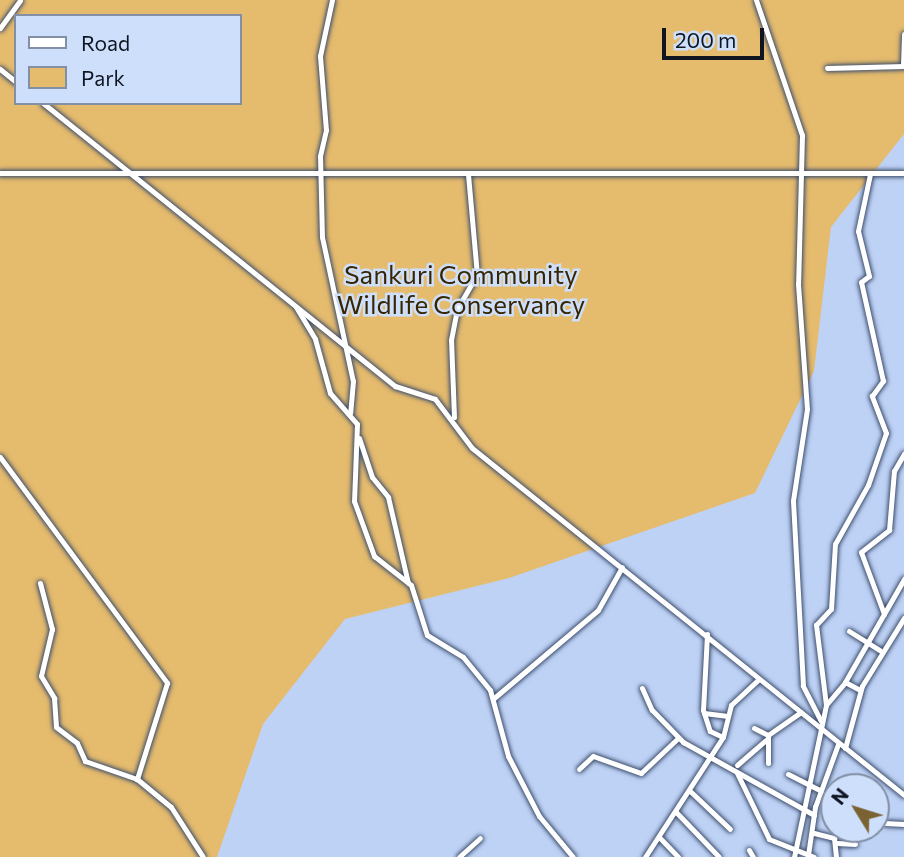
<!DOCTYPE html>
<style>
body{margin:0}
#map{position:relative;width:904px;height:857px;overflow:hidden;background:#bed2f6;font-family:Commissioner,sans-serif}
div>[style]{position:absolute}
.green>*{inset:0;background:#e5bb6d}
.roads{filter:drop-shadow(0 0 2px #3e4f6d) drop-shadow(0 0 2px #3e4f6d)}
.minor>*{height:5px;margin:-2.5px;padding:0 2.5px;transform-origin:2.5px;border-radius:2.5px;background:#fff}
span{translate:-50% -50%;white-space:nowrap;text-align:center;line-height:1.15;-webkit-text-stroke:5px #cedffc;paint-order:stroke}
.park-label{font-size:26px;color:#382600}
.legend{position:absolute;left:14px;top:14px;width:228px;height:91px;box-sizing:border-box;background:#cedffc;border:2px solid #828fa5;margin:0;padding:9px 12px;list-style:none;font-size:21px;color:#0f1622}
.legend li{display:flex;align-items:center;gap:14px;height:35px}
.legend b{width:35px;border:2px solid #828fa5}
.north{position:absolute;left:820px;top:773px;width:70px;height:70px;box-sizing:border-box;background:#cedffc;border:2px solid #828fa5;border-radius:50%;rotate:308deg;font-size:19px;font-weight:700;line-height:28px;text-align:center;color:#0f1622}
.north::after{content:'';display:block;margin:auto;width:24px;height:32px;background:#7b6233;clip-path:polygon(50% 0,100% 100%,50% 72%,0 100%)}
.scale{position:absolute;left:662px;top:28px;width:102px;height:32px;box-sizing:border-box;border:4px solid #0f1622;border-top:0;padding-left:9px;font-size:21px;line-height:24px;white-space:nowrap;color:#0f1622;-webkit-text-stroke:5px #cedffc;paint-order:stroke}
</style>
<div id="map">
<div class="green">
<div style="clip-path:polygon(evenodd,0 0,904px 0,904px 134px,831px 227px,814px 371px,755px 493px,509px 578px,345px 619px,263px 724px,217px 857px,0 857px,0 0,16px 16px,240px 16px,240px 103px,16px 103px,16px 16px)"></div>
</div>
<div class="roads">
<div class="minor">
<div style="left:332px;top:0;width:57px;rotate:102.1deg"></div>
<div style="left:320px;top:56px;width:74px;rotate:85.4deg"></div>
<div style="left:326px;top:130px;width:27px;rotate:103deg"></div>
<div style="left:320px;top:156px;width:81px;rotate:88.6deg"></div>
<div style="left:322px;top:237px;width:147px;rotate:77.9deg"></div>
<div style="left:353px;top:381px;width:32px;rotate:95deg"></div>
<div style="left:756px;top:0;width:143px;rotate:71.2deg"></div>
<div style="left:802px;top:135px;width:149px;rotate:91.5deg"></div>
<div style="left:798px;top:284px;width:125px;rotate:85.9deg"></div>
<div style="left:807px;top:409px;width:93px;rotate:98.7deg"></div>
<div style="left:793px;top:501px;width:185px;rotate:86.9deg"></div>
<div style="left:803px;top:686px;width:39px;rotate:63deg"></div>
<div style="left:0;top:28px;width:34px;rotate:-54deg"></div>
<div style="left:903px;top:65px;width:31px;rotate:-88deg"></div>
<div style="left:827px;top:68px;width:77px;rotate:-1.5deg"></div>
<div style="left:0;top:69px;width:21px;rotate:39deg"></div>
<div style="left:43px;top:103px;width:452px;rotate:38.8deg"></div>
<div style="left:395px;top:386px;width:42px;rotate:18deg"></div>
<div style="left:435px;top:399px;width:61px;rotate:52.9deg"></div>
<div style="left:472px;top:448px;width:554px;rotate:38.77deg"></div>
<div style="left:0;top:173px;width:904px"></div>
<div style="left:296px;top:307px;width:37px;rotate:59deg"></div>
<div style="left:315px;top:339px;width:56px;rotate:74.5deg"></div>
<div style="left:330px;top:393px;width:41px;rotate:48.9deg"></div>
<div style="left:357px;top:424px;width:77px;rotate:92.2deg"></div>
<div style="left:354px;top:501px;width:59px;rotate:70deg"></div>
<div style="left:374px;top:556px;width:47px;rotate:38.1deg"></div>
<div style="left:411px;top:585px;width:52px;rotate:72.3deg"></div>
<div style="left:427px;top:635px;width:42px;rotate:31.4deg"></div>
<div style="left:463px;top:657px;width:43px;rotate:50.7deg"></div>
<div style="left:490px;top:690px;width:68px;rotate:74.7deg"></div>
<div style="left:508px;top:756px;width:68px;rotate:62.7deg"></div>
<div style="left:539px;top:816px;width:53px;rotate:50.3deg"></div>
<div style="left:454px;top:417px;width:77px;rotate:-92.2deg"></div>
<div style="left:451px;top:340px;width:32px;rotate:-79deg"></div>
<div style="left:457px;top:309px;width:39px;rotate:-60deg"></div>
<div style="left:477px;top:275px;width:100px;rotate:-95.1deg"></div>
<div style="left:359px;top:438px;width:41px;rotate:71.6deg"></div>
<div style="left:372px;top:477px;width:26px;rotate:51deg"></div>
<div style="left:388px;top:497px;width:88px;rotate:76.9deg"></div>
<div style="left:0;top:457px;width:281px;rotate:53.5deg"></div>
<div style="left:167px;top:683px;width:101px;rotate:107.4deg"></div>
<div style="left:40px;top:583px;width:48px;rotate:75.4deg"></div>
<div style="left:52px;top:629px;width:48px;rotate:103.2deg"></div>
<div style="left:41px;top:676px;width:26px;rotate:59deg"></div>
<div style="left:54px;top:698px;width:29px;rotate:86deg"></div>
<div style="left:56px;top:727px;width:26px;rotate:37deg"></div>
<div style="left:77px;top:743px;width:20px;rotate:66deg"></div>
<div style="left:85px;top:761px;width:55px;rotate:19.1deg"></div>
<div style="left:137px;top:779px;width:44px;rotate:39.5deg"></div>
<div style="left:171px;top:807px;width:59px;rotate:57.4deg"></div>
<div style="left:884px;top:614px;width:66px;rotate:-110.4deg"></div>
<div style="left:861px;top:552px;width:36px;rotate:-38deg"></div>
<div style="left:889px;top:530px;width:59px;rotate:-85.2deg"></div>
<div style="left:894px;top:471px;width:20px;rotate:-60deg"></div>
<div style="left:849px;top:631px;width:36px;rotate:32deg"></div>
<div style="left:707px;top:634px;width:76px;rotate:93deg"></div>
<div style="left:703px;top:710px;width:22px;rotate:72deg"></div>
<div style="left:710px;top:731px;width:14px;rotate:25deg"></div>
<div style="left:642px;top:688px;width:24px;rotate:66deg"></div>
<div style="left:652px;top:710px;width:45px;rotate:45.9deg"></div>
<div style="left:683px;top:742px;width:150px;rotate:29.1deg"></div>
<div style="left:860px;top:690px;width:17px;rotate:-152deg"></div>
<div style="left:845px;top:682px;width:119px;rotate:-60.2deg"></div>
<div style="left:494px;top:698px;width:136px;rotate:-40.2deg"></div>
<div style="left:598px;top:610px;width:49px;rotate:-60.8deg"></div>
<div style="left:826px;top:705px;width:30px;rotate:-50deg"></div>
<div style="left:704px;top:713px;width:24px;rotate:7deg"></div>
<div style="left:754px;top:728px;width:16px;rotate:27deg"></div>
<div style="left:845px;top:748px;width:64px;rotate:-74.7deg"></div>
<div style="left:862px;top:686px;width:80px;rotate:-58.3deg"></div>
<div style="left:768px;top:763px;width:28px;rotate:-90deg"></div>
<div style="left:768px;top:735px;width:40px;rotate:-34.9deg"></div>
<div style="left:737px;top:765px;width:38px;rotate:-41deg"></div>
<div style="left:579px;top:769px;width:19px;rotate:-43deg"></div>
<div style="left:593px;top:756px;width:51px;rotate:19.5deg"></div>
<div style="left:641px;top:773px;width:51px;rotate:-43.4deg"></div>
<div style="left:737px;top:773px;width:73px;rotate:64.1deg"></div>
<div style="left:769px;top:839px;width:48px;rotate:21.8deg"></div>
<div style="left:788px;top:774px;width:37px;rotate:27deg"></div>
<div style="left:690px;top:791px;width:55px;rotate:43.5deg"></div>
<div style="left:676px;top:812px;width:62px;rotate:46.3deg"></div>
<div style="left:885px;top:823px;width:19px;rotate:3deg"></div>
<div style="left:814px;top:833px;width:21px;rotate:14deg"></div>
<div style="left:834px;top:838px;width:19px;rotate:84deg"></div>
<div style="left:659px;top:837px;width:28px;rotate:46deg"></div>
<div style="left:837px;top:843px;width:18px;rotate:3deg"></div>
<div style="left:749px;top:850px;width:8px;rotate:60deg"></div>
<div style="left:808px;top:855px;width:49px;rotate:-81.7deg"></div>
<div style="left:815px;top:807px;width:67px;rotate:-69.9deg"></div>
<div style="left:459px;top:857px;width:28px;rotate:-42deg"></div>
<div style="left:645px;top:857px;width:143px;rotate:-57deg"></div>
<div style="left:723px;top:737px;width:33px;rotate:-76deg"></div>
<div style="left:731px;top:705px;width:38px;rotate:-43deg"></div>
<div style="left:794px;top:857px;width:155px;rotate:-78.1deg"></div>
<div style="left:826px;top:705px;width:81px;rotate:-97.1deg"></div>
<div style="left:816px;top:625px;width:22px;rotate:-47deg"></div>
<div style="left:831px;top:609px;width:65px;rotate:-86.5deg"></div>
<div style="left:835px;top:544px;width:68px;rotate:-60.8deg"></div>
<div style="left:868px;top:485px;width:55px;rotate:-70.9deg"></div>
<div style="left:886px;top:433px;width:40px;rotate:-111deg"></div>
<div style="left:872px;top:396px;width:19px;rotate:-54deg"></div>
<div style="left:883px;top:381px;width:101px;rotate:-102.5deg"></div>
<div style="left:861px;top:282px;width:10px;rotate:-37deg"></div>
<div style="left:869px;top:276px;width:46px;rotate:-103.7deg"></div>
<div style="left:858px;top:231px;width:58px;rotate:-78.1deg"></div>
</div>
</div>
<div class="park-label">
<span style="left:461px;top:289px">Sankuri Community<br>Wildlife Conservancy</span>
</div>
<ul class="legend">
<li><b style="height:9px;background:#fff"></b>Road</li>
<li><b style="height:19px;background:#e5bb6d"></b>Park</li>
</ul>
<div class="north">N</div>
<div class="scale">200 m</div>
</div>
